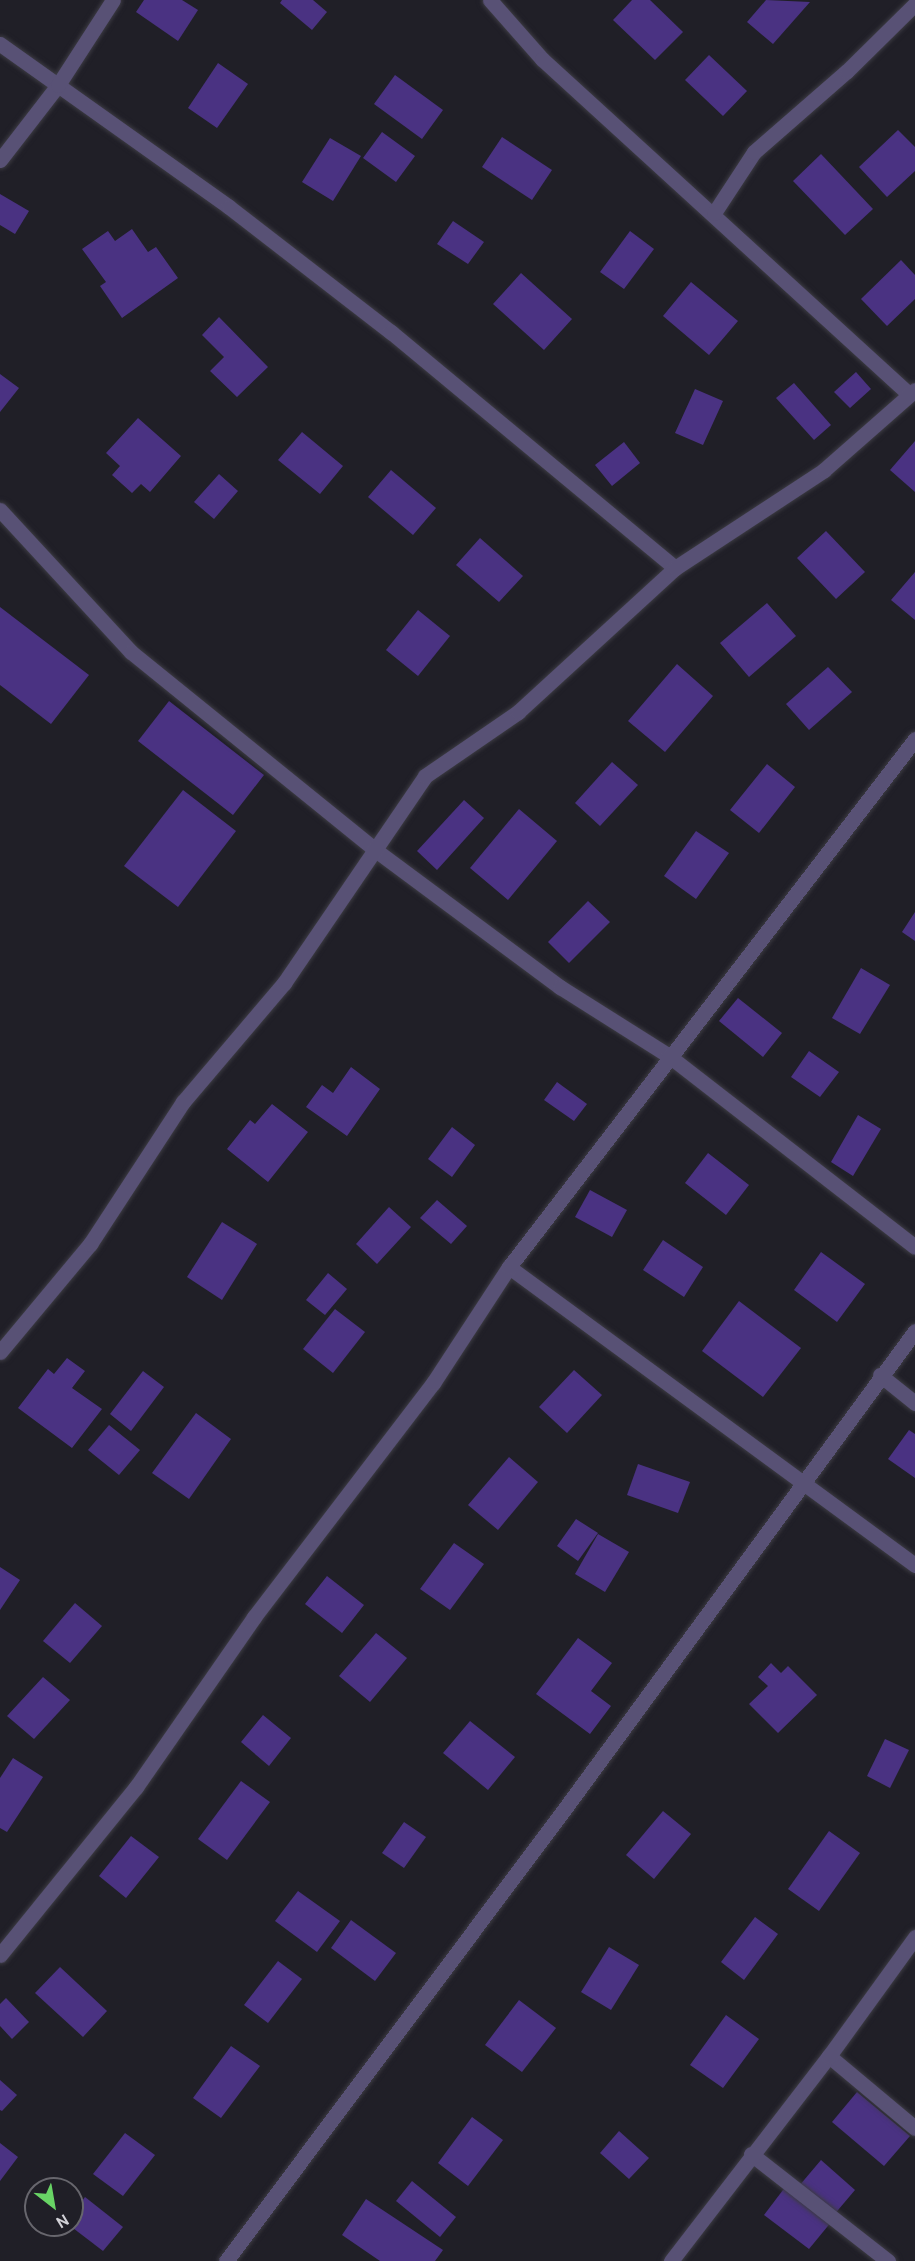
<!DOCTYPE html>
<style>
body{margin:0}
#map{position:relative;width:915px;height:2261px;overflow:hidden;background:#201f27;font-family:Cabin,sans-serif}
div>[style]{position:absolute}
.building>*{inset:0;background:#4a3282}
.roads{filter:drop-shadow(0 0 2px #3c3b43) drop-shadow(0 0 2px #3c3b43)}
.street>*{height:15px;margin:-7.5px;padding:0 7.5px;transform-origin:7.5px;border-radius:7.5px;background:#585175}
span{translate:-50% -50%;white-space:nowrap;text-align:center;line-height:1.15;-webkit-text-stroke:4.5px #201f27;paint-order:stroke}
.north{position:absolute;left:24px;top:2177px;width:60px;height:60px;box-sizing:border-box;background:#201f27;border:2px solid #67666d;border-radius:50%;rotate:149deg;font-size:16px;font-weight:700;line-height:24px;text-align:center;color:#d2d1d7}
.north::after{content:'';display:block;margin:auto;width:21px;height:27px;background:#68d465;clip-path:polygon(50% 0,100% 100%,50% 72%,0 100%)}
</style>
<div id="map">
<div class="building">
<div style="clip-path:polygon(144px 0,182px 0,198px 10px,178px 41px,136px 12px)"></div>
<div style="clip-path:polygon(282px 0,313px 0,327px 12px,312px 30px,280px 3px)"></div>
<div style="clip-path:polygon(632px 0,650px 0,683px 32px,655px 60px,613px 20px)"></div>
<div style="clip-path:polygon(766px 0,810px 2px,773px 44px,747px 22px)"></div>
<div style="clip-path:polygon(709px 55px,747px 91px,723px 116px,685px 80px)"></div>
<div style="clip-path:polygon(218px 63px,248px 84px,217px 128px,188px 108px)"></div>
<div style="clip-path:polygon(395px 75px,443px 110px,422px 139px,374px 104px)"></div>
<div style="clip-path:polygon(898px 130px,915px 147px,915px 171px,887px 197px,859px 167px)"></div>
<div style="clip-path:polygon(382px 132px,415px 156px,396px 182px,363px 158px)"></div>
<div style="clip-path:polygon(502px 137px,552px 170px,532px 200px,482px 167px)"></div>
<div style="clip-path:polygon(330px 138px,361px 156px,333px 201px,302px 182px)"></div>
<div style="clip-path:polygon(821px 154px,873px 209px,845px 235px,793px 181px)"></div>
<div style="clip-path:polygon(0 194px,29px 211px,15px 234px,0 225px)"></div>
<div style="clip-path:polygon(453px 221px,484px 242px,468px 264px,437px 244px)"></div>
<div style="clip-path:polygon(132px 229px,148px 252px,156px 247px,178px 278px,122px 318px,100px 286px,106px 282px,82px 249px,108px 231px,115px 241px)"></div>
<div style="clip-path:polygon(630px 231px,654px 249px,624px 289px,600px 272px)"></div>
<div style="clip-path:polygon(901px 260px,915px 275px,915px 299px,887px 326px,861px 299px)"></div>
<div style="clip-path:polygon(521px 273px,572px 319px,544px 350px,493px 304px)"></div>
<div style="clip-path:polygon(691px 282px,738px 321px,709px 355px,663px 316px)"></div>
<div style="clip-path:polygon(219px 317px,268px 367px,237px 397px,210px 371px,224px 357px,202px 335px)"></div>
<div style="clip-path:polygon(856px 372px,871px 389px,850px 408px,834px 392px)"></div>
<div style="clip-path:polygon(0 374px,19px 388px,0 412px)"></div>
<div style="clip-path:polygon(794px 383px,831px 425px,814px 440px,776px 398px)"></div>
<div style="clip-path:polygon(695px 389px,723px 401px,703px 445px,675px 433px)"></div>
<div style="clip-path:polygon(138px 418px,181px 456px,150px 492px,141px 484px,132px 493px,112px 475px,120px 466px,106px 453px)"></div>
<div style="clip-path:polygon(302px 432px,343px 466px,320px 494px,278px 460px)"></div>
<div style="clip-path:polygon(915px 441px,915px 492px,890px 470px)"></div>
<div style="clip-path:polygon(624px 442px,640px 463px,612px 486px,595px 465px)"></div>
<div style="clip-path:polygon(391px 470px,436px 508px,413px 535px,368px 497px)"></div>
<div style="clip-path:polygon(219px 474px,238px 491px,214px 519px,194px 502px)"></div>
<div style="clip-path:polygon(826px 531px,865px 572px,836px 599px,797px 558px)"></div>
<div style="clip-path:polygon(480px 538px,523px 576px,499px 602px,456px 565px)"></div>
<div style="clip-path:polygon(915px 572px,915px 620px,891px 600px)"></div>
<div style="clip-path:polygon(767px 603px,796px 636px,749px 677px,720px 643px)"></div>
<div style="clip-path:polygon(0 607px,89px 675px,51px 724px,0 685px)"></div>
<div style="clip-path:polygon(418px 610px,450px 636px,418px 676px,386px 650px)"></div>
<div style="clip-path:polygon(677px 664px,713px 696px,665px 752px,628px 721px)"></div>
<div style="clip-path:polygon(828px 667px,852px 692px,809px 730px,786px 704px)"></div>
<div style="clip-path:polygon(169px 701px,264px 775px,233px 815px,138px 741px)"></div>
<div style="clip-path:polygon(612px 762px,638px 785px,600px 826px,575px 803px)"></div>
<div style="clip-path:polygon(767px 764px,795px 787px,759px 833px,730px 810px)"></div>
<div style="clip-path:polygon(183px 790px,236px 831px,178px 907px,124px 866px)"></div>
<div style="clip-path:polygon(464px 800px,484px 818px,437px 870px,417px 851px)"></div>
<div style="clip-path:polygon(519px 809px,557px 841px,508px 900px,470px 868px)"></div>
<div style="clip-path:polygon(696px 831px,729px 853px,696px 899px,664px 876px)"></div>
<div style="clip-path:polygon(588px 901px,610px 922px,569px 963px,548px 942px)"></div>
<div style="clip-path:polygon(915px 912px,915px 941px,902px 932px)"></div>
<div style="clip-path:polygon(861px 968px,890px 985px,860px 1034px,832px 1018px)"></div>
<div style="clip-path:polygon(738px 998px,782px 1033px,763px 1057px,719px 1021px)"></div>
<div style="clip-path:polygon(809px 1051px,839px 1072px,820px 1097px,791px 1077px)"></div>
<div style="clip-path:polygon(351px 1067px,380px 1089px,347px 1136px,306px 1107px,322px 1085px,333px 1093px)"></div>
<div style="clip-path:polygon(557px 1082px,587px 1104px,574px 1121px,544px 1100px)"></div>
<div style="clip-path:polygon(272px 1104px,308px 1132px,268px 1182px,227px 1149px,250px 1120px,255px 1124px)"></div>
<div style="clip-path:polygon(858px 1115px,881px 1129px,853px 1176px,831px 1162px)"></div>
<div style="clip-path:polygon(452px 1127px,475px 1145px,452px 1177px,428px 1159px)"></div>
<div style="clip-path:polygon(708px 1153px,749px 1185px,726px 1215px,685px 1183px)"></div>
<div style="clip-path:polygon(590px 1190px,627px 1210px,612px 1237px,575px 1217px)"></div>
<div style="clip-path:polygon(437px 1200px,467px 1226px,451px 1244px,420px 1218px)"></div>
<div style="clip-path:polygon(389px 1207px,411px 1227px,377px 1264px,356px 1244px)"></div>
<div style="clip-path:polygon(222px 1222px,257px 1244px,222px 1300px,187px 1277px)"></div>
<div style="clip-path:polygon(663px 1240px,703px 1267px,684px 1297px,643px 1270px)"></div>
<div style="clip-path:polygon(821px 1252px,865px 1284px,837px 1322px,794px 1290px)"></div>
<div style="clip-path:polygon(328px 1273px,347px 1289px,325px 1315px,306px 1300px)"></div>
<div style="clip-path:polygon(739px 1301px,801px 1348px,763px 1397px,702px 1351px)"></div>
<div style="clip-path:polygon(335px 1309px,365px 1332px,333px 1373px,303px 1349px)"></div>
<div style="clip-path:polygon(67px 1358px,85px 1371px,72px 1388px,102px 1409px,72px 1448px,18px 1408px,48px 1369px,54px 1374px)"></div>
<div style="clip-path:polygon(574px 1370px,602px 1395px,567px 1433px,539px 1407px)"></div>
<div style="clip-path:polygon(143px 1371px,164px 1387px,131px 1431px,110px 1414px)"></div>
<div style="clip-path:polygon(196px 1413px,231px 1439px,189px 1499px,152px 1473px)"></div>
<div style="clip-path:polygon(109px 1425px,140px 1450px,119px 1475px,88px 1450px)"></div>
<div style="clip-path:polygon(909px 1430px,915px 1434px,915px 1478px,888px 1459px)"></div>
<div style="clip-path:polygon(509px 1457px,538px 1482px,498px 1530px,468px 1505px)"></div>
<div style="clip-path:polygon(638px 1464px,690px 1482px,678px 1513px,627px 1495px)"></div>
<div style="clip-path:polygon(576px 1519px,598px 1533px,578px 1561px,557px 1546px)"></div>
<div style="clip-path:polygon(598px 1534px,629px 1552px,605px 1592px,575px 1574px)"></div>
<div style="clip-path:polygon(454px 1543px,484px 1564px,450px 1610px,420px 1589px)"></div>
<div style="clip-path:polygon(0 1567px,20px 1580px,0 1610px)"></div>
<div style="clip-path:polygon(327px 1576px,364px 1605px,342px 1633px,305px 1604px)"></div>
<div style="clip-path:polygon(75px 1603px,102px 1626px,70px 1663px,43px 1641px)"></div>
<div style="clip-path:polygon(376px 1633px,407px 1658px,370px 1702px,339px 1676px)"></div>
<div style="clip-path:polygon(578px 1638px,612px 1663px,591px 1691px,611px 1706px,590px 1734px,536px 1694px)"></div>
<div style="clip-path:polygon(771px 1663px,781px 1673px,788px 1666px,817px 1695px,778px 1733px,749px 1704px,768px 1686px,758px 1677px)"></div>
<div style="clip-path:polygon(43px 1677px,70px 1700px,34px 1739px,7px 1716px)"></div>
<div style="clip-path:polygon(263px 1715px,291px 1738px,269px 1766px,241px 1742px)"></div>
<div style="clip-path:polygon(470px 1721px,515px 1757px,488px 1790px,443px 1753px)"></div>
<div style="clip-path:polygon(885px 1739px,909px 1750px,890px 1788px,867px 1776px)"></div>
<div style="clip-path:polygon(13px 1758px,43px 1777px,7px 1832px,0 1828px,0 1778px)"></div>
<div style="clip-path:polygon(241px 1781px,270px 1802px,227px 1860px,198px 1839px)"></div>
<div style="clip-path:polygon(663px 1811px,691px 1834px,654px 1879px,626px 1855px)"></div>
<div style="clip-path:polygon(404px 1822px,426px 1837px,404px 1868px,382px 1853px)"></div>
<div style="clip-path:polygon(829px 1831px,860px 1853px,819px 1911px,788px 1889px)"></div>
<div style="clip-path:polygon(131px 1836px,159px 1857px,126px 1898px,99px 1876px)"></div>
<div style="clip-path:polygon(298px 1891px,340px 1921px,317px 1952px,275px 1921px)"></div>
<div style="clip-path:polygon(755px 1917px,778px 1934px,744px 1980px,721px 1962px)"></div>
<div style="clip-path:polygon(351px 1920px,396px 1953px,375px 1981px,331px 1948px)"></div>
<div style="clip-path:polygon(609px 1947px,639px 1965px,611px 2010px,581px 1992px)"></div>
<div style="clip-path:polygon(278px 1961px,302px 1979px,268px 2023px,244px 2005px)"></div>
<div style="clip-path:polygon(60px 1967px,107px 2011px,83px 2037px,35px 1993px)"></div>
<div style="clip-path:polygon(6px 1998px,29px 2022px,12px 2039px,0 2026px,0 2004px)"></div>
<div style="clip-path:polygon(519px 2000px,556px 2028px,522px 2072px,485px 2045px)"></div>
<div style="clip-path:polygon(726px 2015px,759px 2039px,723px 2088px,690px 2065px)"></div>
<div style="clip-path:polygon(231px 2046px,260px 2066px,221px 2118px,193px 2098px)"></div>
<div style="clip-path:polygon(0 2080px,17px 2095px,2px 2111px,0 2110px)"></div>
<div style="clip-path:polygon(857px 2092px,910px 2136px,884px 2166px,832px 2122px)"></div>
<div style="clip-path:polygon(472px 2117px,503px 2140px,468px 2186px,438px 2163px)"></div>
<div style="clip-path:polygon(619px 2131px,649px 2158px,629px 2179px,600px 2153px)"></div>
<div style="clip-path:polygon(125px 2133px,155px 2155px,123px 2196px,93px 2174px)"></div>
<div style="clip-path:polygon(0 2143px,18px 2157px,0 2181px)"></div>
<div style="clip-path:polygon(821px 2160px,855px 2190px,833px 2216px,799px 2186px)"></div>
<div style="clip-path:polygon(412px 2181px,456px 2217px,440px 2237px,396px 2201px)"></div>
<div style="clip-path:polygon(786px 2186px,832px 2221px,809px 2249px,764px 2215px)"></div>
<div style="clip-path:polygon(85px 2197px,123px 2227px,103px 2251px,69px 2225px,72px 2214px)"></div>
<div style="clip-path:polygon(366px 2199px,443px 2250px,435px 2261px,380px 2261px,342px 2235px)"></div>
</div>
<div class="roads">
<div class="street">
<div style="left:490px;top:0;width:79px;rotate:48.6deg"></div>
<div style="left:542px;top:59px;width:497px;rotate:42.4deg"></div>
<div style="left:0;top:44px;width:281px;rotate:35.4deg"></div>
<div style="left:229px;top:207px;width:205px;rotate:37.7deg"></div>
<div style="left:391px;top:332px;width:369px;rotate:39.7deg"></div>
<div style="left:0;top:160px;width:95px;rotate:-52.3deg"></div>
<div style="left:58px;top:85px;width:101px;rotate:-57.1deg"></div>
<div style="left:714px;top:213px;width:73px;rotate:-56.7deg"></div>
<div style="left:754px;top:152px;width:123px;rotate:-41.1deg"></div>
<div style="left:847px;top:71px;width:95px;rotate:-44.6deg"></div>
<div style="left:0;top:510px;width:193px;rotate:47.3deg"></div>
<div style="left:131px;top:652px;width:313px;rotate:39deg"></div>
<div style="left:374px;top:849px;width:232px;rotate:36.6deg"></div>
<div style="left:560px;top:987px;width:129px;rotate:32.3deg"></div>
<div style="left:669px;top:1056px;width:311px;rotate:37.8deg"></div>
<div style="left:509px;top:1267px;width:504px;rotate:36.28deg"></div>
<div style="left:0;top:1352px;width:141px;rotate:-50.2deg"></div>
<div style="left:90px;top:1244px;width:170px;rotate:-56.8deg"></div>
<div style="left:183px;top:1102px;width:156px;rotate:-49.7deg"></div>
<div style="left:284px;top:983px;width:250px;rotate:-55.7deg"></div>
<div style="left:425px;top:776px;width:113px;rotate:-34.5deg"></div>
<div style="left:518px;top:712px;width:213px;rotate:-42.5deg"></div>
<div style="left:675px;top:568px;width:178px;rotate:-33.3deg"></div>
<div style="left:824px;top:470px;width:121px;rotate:-41.3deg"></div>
<div style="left:880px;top:1375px;width:45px;rotate:38.7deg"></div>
<div style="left:0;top:1955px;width:216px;rotate:-51deg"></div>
<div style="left:136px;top:1787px;width:207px;rotate:-55.2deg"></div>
<div style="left:254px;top:1617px;width:295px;rotate:-52.6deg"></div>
<div style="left:433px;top:1383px;width:139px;rotate:-56.8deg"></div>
<div style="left:509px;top:1267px;width:666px;rotate:-52.44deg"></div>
<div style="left:829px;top:2056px;width:112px;rotate:39.9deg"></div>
<div style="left:751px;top:2154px;width:174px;rotate:38deg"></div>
<div style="left:226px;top:2261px;width:562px;rotate:-53.17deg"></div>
<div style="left:563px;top:1811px;width:595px;rotate:-53.75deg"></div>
<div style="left:671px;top:2261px;width:259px;rotate:-52.4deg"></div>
<div style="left:829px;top:2056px;width:147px;rotate:-54.1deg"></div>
</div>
</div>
<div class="north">N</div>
</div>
